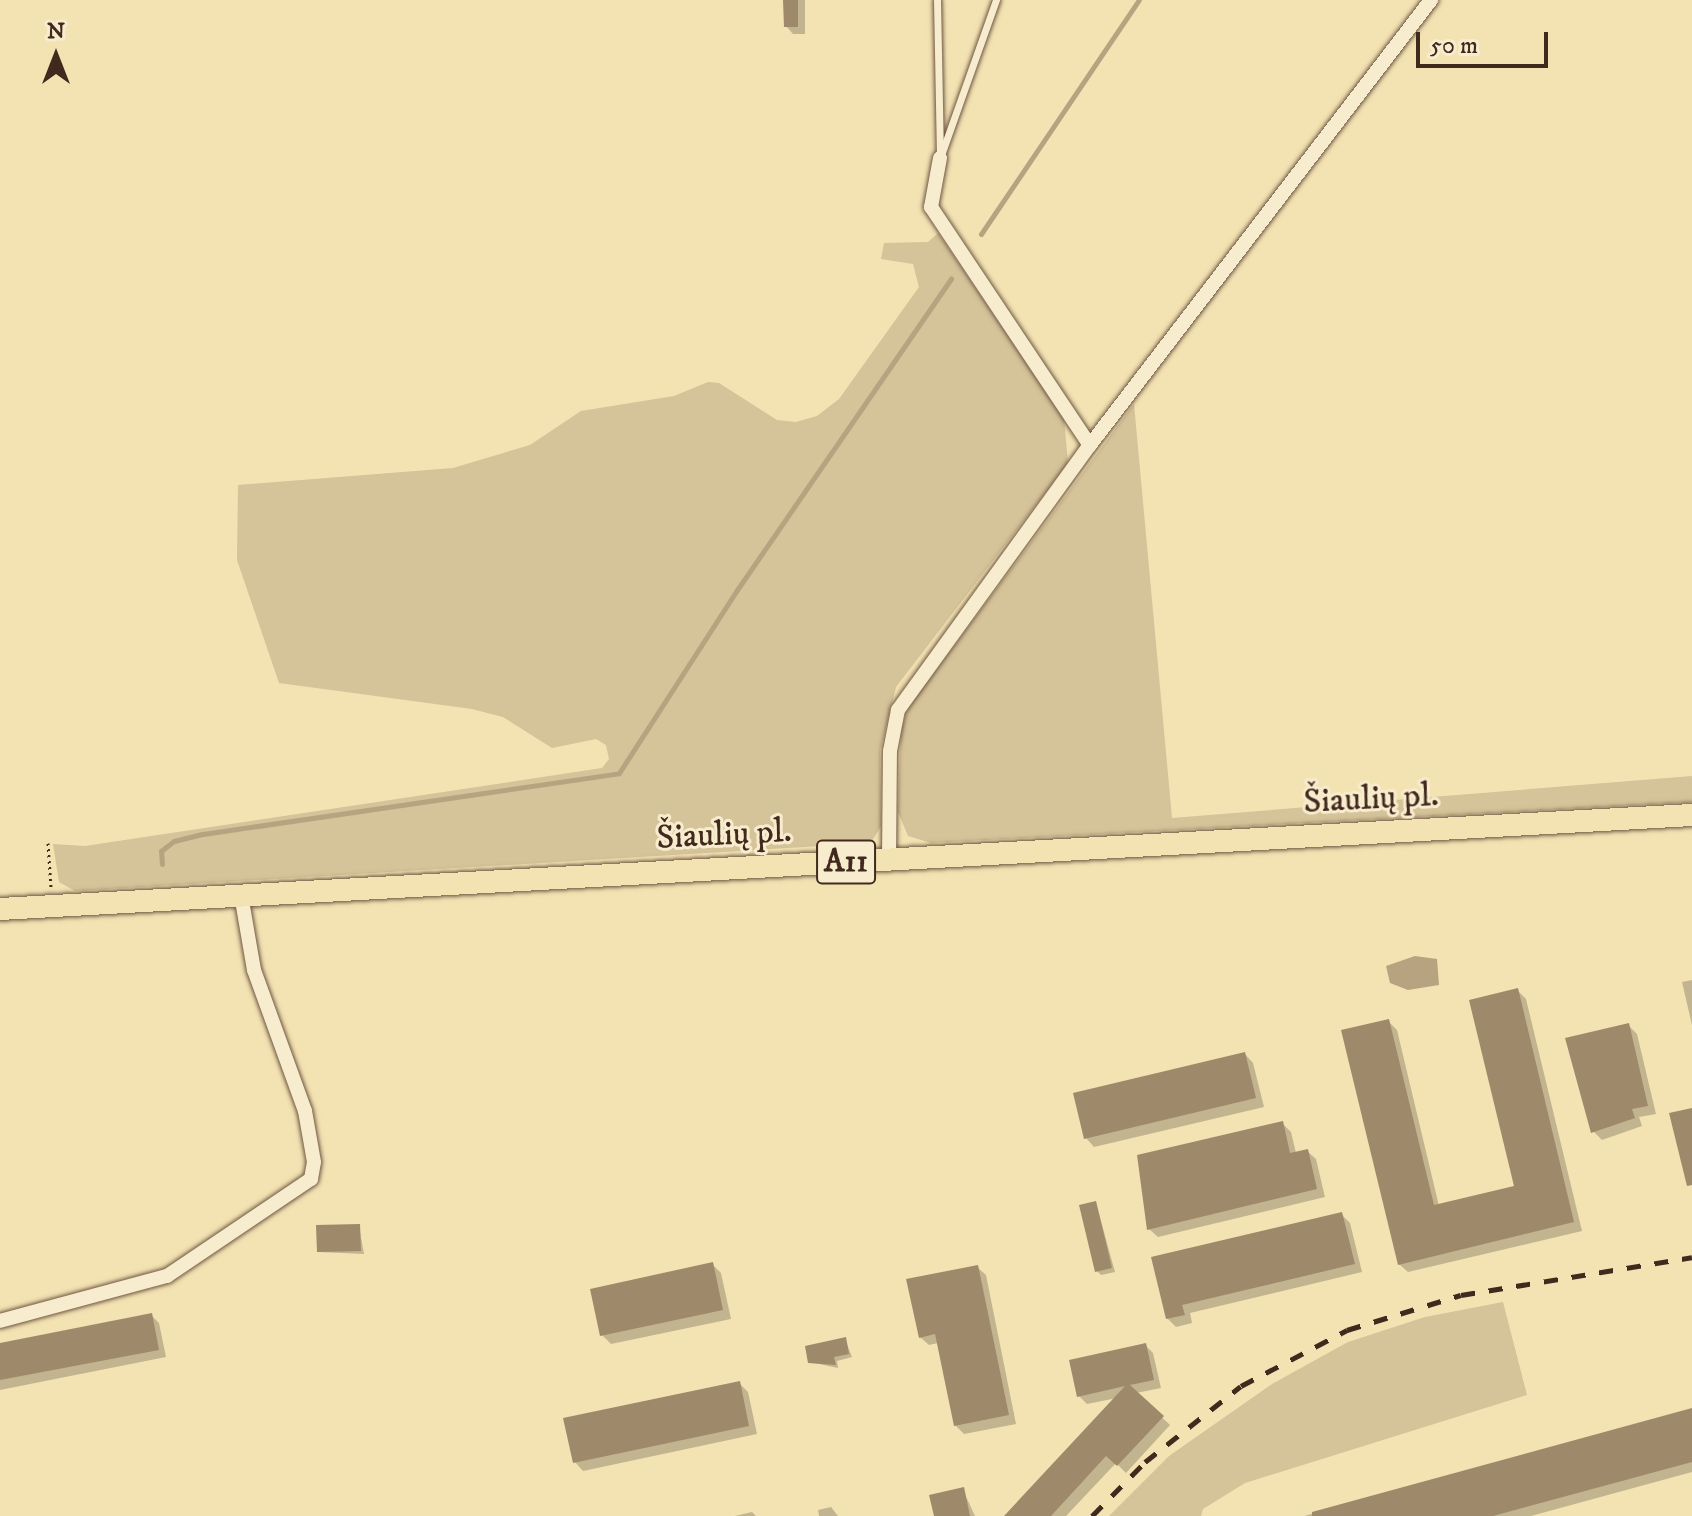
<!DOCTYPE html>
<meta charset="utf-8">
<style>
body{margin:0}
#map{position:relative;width:1692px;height:1516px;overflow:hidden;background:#f3e2b2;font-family:"IM FELL DW Pica",serif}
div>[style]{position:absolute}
.green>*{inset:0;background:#d5c399}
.water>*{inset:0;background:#b7a380}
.shadow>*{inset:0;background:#0003}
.stream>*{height:5px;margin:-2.5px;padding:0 2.5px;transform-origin:2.5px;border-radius:2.5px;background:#b7a380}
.building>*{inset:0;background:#9e896b}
.path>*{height:3px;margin-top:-1.5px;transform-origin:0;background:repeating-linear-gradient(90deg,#42291e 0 2px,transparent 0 6px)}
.roads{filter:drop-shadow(0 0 2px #6e5743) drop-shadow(0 0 2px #6e5743)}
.service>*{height:7px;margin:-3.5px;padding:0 3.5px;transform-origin:3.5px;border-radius:3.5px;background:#f7eccd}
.minor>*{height:14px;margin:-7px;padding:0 7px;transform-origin:7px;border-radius:7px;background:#f7eccd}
.trunk>*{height:22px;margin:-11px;padding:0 11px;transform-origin:11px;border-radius:11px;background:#f3e2b2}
.rail>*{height:5px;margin-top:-2.5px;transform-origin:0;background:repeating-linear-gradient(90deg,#42291e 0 14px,transparent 0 28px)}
span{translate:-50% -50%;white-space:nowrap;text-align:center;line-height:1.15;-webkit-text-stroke:6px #f7eccd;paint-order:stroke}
.shield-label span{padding:2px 6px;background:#f7eccd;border:2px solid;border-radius:6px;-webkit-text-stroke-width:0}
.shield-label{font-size:32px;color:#42291e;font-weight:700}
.street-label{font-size:34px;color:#42291e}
.north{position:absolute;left:16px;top:16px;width:80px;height:80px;-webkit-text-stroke:6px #f7eccd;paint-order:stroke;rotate:0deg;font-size:22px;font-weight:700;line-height:32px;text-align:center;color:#42291e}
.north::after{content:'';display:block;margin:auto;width:28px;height:36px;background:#42291e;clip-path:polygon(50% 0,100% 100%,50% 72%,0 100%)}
.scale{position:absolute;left:1416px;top:32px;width:132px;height:36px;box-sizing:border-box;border:4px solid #42291e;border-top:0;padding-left:10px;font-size:24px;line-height:28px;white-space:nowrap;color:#42291e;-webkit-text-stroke:6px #f7eccd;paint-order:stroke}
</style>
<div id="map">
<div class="green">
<div style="clip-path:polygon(938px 233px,1064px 418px,1068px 463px,896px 687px,880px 750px,881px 826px,871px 843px,75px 891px,59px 882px,53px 844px,85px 846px,602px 768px,609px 759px,606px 745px,596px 739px,552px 748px,503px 717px,472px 709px,279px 683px,237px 560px,238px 485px,453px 468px,530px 445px,581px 411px,674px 396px,708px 382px,719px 383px,777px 420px,796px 422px,817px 416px,839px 399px,919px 287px,913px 264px,881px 259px,884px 243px,928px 242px)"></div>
<div style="clip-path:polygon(1134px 404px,1172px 818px,1692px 776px,1692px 802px,931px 843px,908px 836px,898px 812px,901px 730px,908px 708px)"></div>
<div style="clip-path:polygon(1503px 1302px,1527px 1395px,1245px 1483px,1203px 1509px,1201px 1516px,1109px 1516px,1169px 1456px,1272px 1384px,1348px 1342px,1425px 1317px)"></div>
</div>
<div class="water">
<div style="clip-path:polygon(1415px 956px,1437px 959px,1439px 985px,1408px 990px,1390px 983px,1386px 966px)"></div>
</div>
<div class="shadow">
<div style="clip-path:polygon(785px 0,805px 0,805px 34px,793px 34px,786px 26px)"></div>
<div style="clip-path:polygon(1692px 980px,1692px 1025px,1682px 982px)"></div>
<div style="clip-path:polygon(1518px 991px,1526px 999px,1582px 1231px,1408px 1272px,1399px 1264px,1388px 1021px,1397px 1030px,1439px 1206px,1516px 1187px)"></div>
<div style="clip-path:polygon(1629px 1026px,1637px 1034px,1656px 1114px,1639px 1117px,1642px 1126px,1602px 1140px,1593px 1131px)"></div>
<div style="clip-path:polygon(1245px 1054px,1253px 1063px,1264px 1107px,1094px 1147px,1086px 1138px)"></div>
<div style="clip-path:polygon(1282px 1123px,1291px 1132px,1296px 1153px,1307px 1151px,1316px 1159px,1325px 1197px,1158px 1237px,1149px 1229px)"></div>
<div style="clip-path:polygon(1096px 1203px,1115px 1272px,1101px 1275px,1097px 1271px)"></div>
<div style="clip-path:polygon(1341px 1214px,1350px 1223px,1362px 1272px,1190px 1313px,1192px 1323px,1176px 1327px,1167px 1318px,1153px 1259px)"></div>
<div style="clip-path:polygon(359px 1226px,364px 1254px,319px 1252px)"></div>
<div style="clip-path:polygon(713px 1265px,721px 1273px,731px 1319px,611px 1344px,602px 1335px)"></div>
<div style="clip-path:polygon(977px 1267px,986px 1275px,1016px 1424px,964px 1434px,955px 1425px,938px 1343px,929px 1345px,920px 1337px)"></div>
<div style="clip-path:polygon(151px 1315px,159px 1323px,166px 1357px,0 1390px,0 1344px)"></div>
<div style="clip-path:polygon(845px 1339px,852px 1357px,837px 1361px,838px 1368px,810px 1362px)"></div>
<div style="clip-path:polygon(1145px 1345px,1153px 1353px,1161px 1388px,1136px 1393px,1170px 1425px,1126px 1473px,1116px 1463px,1066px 1516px,1007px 1516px,1117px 1398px,1087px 1404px,1079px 1396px)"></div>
<div style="clip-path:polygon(739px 1383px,748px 1392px,757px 1434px,583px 1471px,575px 1462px)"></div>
<div style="clip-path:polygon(1692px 1410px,1692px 1472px,1531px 1516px,1304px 1516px)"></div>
<div style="clip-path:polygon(963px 1490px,975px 1516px,936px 1516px)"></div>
<div style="clip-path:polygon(831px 1507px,838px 1516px,819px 1516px,818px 1510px)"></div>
<div style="clip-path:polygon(752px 1512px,756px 1516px,735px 1516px)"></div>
</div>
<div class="stream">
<div style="left:981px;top:234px;width:282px;rotate:-56deg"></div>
<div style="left:162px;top:864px;width:13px;rotate:-94deg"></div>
<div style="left:161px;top:851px;width:16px;rotate:-38deg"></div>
<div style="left:174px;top:841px;width:30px;rotate:-14deg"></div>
<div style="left:203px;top:834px;width:420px;rotate:-8.3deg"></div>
<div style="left:619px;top:773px;width:218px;rotate:-57.2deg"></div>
<div style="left:737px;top:590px;width:378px;rotate:-55.5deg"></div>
</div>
<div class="building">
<div style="clip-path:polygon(783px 0,798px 0,798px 27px,784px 27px)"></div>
<div style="clip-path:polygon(1518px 988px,1574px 1222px,1398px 1265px,1341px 1030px,1389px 1019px,1434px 1205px,1514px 1186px,1469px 1000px)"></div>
<div style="clip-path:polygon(1629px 1023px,1648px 1106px,1632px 1109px,1635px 1118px,1591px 1133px,1565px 1038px)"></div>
<div style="clip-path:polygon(1245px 1052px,1256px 1098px,1084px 1139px,1073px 1093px)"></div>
<div style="clip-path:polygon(1692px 1108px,1692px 1185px,1687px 1186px,1669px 1113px)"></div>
<div style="clip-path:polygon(1283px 1121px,1290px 1153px,1308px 1149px,1317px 1189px,1147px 1230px,1137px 1155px)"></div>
<div style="clip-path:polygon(1096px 1201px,1112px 1268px,1095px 1272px,1079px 1205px)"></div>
<div style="clip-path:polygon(1342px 1212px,1355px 1264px,1182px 1305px,1185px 1315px,1166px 1319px,1151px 1257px)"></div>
<div style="clip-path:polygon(360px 1224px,361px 1251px,317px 1252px,316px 1225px)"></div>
<div style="clip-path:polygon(713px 1262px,723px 1310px,600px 1336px,590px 1289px)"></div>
<div style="clip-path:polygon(978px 1265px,1009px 1415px,954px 1426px,935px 1334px,919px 1338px,906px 1279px)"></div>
<div style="clip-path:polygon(152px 1313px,159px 1350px,0 1380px,0 1343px)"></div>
<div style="clip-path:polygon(846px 1337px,849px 1354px,834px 1357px,836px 1365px,808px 1363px,805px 1346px)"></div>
<div style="clip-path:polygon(1146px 1343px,1154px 1380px,1130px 1385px,1164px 1416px,1117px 1466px,1106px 1456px,1051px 1516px,1004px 1516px,1125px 1386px,1077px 1397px,1069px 1360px)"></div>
<div style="clip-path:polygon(740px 1381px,749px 1426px,573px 1463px,563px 1418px)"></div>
<div style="clip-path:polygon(1692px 1408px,1692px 1462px,1493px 1516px,1312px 1516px,1312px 1512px)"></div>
<div style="clip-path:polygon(964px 1487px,970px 1516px,934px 1516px,929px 1495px)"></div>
</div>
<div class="path">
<div style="left:48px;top:843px;width:44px;rotate:86.1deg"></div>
</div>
<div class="roads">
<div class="service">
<div style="left:937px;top:0;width:156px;rotate:88.9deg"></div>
<div style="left:940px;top:158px;width:168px;rotate:-70.5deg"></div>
</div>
<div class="minor">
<div style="left:940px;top:158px;width:50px;rotate:100.4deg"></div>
<div style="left:931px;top:207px;width:286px;rotate:56.3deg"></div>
<div style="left:889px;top:860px;width:109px;rotate:-89.5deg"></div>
<div style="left:890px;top:751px;width:42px;rotate:-79deg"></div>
<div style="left:898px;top:710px;width:327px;rotate:-54.1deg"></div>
<div style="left:1090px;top:445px;width:561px;rotate:-52.54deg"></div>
<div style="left:0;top:1321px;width:173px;rotate:-15.1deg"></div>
<div style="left:167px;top:1276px;width:174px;rotate:-34deg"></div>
<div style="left:311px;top:1179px;width:17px;rotate:-80deg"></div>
<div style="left:314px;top:1162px;width:52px;rotate:-100deg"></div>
<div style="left:305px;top:1111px;width:150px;rotate:-109.9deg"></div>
<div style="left:254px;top:970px;width:76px;rotate:-99.8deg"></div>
</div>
<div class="trunk">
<div style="left:0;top:909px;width:1695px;rotate:-3.18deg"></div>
</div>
</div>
<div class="rail">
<div style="left:1092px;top:1516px;width:76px;rotate:-45.5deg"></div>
<div style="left:1145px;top:1462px;width:122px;rotate:-38.4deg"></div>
<div style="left:1241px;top:1386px;width:120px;rotate:-27.8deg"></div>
<div style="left:1347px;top:1330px;width:119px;rotate:-17.1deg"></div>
<div style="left:1461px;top:1295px;width:234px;rotate:-9.3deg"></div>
</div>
<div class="shield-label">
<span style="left:846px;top:862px">A11</span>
</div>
<div class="street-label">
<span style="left:1371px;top:799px;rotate:-3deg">Šiaulių pl.</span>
<span style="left:724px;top:835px;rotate:-3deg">Šiaulių pl.</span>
</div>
<div class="north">N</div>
<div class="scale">50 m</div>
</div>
